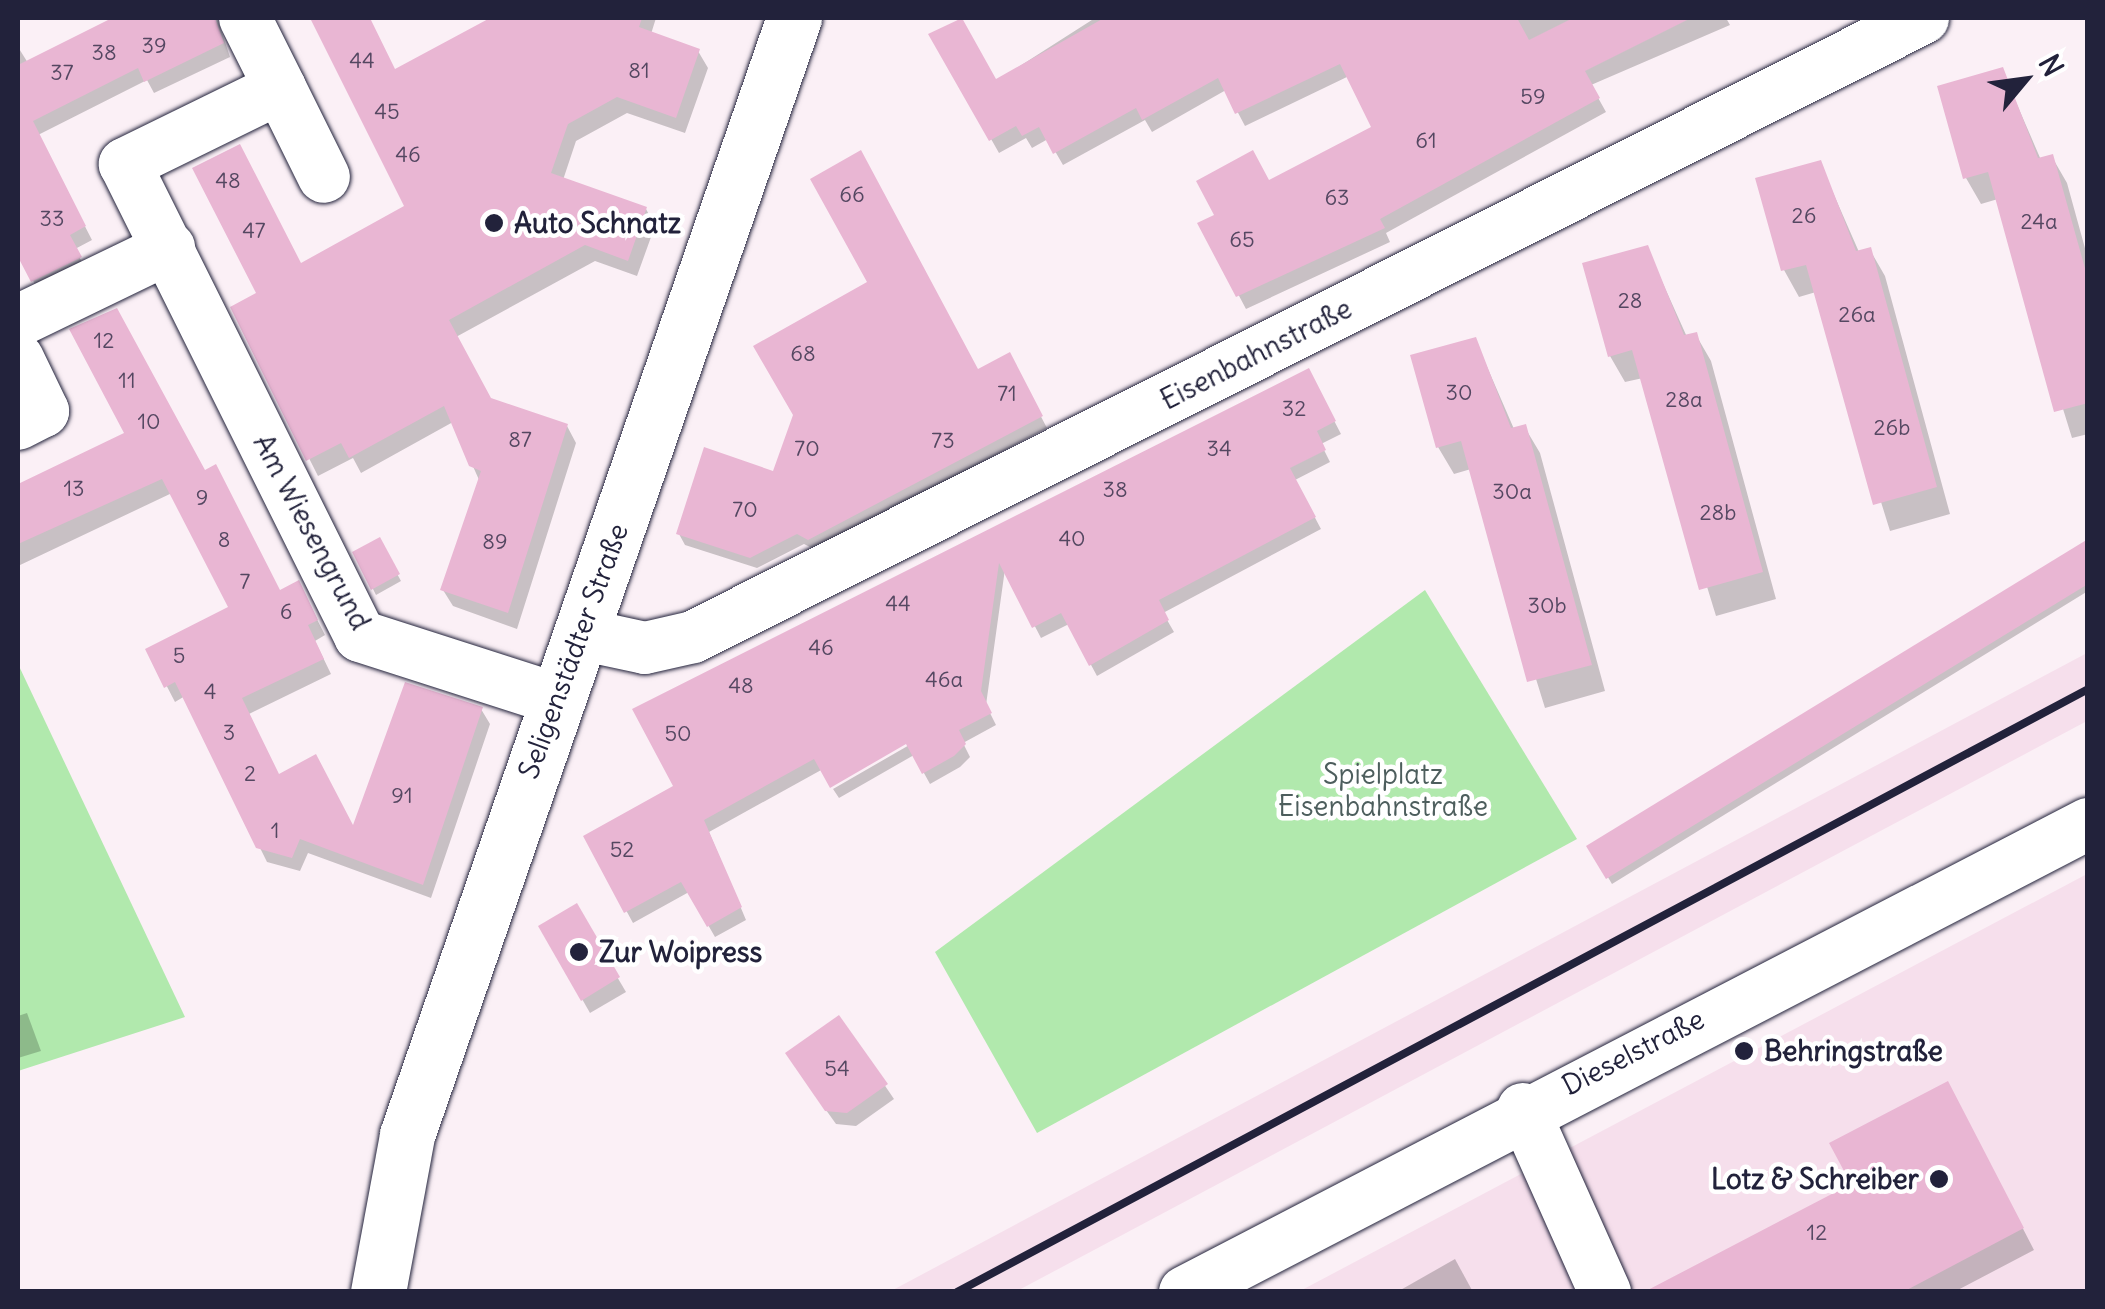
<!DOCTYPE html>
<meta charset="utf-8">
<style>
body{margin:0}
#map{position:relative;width:2105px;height:1309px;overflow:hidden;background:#fbf0f6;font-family:Delius,sans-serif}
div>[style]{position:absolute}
.built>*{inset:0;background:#f6dfec}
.green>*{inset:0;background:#b1e9ad}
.shadow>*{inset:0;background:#0003}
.building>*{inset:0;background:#e9b6d3}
.roads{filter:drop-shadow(0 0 2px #22223b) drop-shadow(0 0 2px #22223b)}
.minor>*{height:52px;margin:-26px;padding:0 26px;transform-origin:26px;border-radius:26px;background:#fff}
.major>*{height:55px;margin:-27.5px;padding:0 27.5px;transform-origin:27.5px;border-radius:27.5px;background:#fff}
.rail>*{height:8px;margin:-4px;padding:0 4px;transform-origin:4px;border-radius:4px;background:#22223b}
.dots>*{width:28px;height:28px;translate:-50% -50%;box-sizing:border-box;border:5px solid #fff;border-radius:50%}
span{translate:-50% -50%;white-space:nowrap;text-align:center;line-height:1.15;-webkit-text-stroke:9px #fff;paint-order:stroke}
.number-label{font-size:22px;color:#544761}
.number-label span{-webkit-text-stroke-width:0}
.poi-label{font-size:28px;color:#22223b;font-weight:700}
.left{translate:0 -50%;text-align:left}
.right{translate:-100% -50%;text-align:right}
.street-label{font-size:28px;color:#22223b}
.park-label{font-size:28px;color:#4d5e5d}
.frame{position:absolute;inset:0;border:20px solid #22223b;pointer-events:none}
.north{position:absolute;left:1975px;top:30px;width:100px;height:100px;-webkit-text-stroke:8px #fff;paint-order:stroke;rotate:61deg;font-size:28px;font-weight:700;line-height:40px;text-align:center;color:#22223b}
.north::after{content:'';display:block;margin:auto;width:35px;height:45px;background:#22223b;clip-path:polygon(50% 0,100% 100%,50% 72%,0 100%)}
</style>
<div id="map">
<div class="built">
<div style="clip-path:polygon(2087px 653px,2087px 721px,1017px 1291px,891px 1291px)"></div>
<div style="clip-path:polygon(2087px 874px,2087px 1291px,1300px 1291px)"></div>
</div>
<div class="green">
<div style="clip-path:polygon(1425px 590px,1577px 839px,1037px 1133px,935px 952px)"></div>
<div style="clip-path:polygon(18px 664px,185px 1017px,18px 1071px)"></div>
</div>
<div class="shadow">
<div style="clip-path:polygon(155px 18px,217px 18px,230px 57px,154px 93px,147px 80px,38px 135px,92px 240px,75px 249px,87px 271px,40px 293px,23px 263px,40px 253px,18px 208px,18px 47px,28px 63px)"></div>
<div style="clip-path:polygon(313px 18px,369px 18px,395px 72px,494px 18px,542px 18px,547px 26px,656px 18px,651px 34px,698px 51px,708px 68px,685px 133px,627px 113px,576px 141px,563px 180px,646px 209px,655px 226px,637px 276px,595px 261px,456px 337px,490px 401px,567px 426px,576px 443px,517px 629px,453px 606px,443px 590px,480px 482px,453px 422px,361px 473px,353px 458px,318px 476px,233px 308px,407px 207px)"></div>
<div style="clip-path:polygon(1095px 18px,1349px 18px,1356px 32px,1384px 18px,1726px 18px,1730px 25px,1591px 85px,1606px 112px,1386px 233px,1390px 242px,1246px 309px,1201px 224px,1374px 129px,1349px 76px,1245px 126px,1226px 90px,1152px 132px,1145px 120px,1063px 165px,1048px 139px,1032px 148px,1026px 138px,999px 153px,932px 35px,995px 82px)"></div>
<div style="clip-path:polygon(2002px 70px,2041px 160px,2052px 157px,2067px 183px,2088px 259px,2088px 434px,2072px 438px,1998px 199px,1981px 204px,1966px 178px)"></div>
<div style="clip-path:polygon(1820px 163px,1859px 252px,1870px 250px,1885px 276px,1950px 514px,1890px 531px,1816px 292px,1799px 297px,1784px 270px)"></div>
<div style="clip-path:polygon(1647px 248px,1687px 337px,1696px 335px,1711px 361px,1776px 599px,1716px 616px,1643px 378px,1625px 382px,1610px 356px)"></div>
<div style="clip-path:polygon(1475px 339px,1514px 429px,1524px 426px,1540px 453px,1605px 691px,1545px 708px,1471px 469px,1454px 474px,1438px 447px)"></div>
<div style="clip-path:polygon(1009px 356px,1047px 428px,816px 550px,804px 544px,757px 568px,685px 545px,679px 534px,774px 474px)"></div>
<div style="clip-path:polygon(1314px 382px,1341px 434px,1321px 444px,1330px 462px,1295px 480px,1321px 529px,1163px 613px,1174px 632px,1097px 676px,1069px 624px,1041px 638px,1005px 569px,986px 705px,996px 725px,963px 743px,970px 757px,960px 767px,930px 784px,914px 755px,839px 798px,833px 789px,918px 740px,823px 769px,709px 832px,746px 920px,715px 937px,689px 892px,633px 923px,586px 837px,676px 787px,636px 710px)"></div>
<div style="clip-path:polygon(127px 434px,205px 473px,280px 593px,306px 598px,325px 635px,315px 641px,331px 674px,249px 714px,279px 776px,354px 830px,481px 709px,490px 724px,431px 898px,308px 853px,300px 871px,267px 862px,185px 696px,175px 702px,148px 650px,231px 608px,172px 493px,18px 566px,18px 488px)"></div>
<div style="clip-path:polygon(379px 541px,401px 581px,376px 595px,355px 553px)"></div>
<div style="clip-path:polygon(2088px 542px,2088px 591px,1612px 884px,1590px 847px)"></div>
<div style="clip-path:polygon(576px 907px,626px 992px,590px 1013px,541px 927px)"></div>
<div style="clip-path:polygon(27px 1013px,41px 1051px,18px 1058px,18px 1016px)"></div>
<div style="clip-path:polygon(839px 1018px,894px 1099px,856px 1126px,836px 1124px,796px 1068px)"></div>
<div style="clip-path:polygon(1959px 1105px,2034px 1250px,1954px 1292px,1647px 1292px,1855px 1185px)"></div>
<div style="clip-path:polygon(1455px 1259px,1473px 1292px,1397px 1292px)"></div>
</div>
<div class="building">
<div style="clip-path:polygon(112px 18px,215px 18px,224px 43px,144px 82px,138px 68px,33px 121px,86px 226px,70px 235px,82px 257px,31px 282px,18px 257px,18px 65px)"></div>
<div style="clip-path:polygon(310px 18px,370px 18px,395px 69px,490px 18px,642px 18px,639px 27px,700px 49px,676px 118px,617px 97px,568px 124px,551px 173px,647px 207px,628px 261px,585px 245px,449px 320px,491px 398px,568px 424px,508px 613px,440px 590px,481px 471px,469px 466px,444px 406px,349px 458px,341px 443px,306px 461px,230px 307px,256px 293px,192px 168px,240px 144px,301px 263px,404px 206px)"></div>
<div style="clip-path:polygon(962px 18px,996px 79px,1104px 18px,1517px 18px,1529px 40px,1573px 18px,1691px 18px,1585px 71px,1600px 98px,1380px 219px,1385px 228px,1236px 297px,1197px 223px,1214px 215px,1196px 181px,1253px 150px,1269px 180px,1371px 127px,1340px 64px,1235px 114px,1218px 78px,1142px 120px,1136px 108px,1053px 154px,1039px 127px,1022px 136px,1016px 126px,989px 141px,928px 34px)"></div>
<div style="clip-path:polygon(2003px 67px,2038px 158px,2053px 154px,2088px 279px,2088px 403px,2054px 412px,1988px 172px,1963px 179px,1937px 86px)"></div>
<div style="clip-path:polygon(861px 150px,978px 369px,1010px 352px,1043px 416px,808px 540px,797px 534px,750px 558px,676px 534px,704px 447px,773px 471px,793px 415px,753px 346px,867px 282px,810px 179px)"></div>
<div style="clip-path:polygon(1821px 160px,1856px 251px,1871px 247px,1937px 487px,1873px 505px,1806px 265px,1781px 271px,1755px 178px)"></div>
<div style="clip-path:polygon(1648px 245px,1684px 335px,1697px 332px,1763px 572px,1699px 590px,1632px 350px,1608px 357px,1582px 263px)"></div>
<div style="clip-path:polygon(117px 308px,205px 470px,216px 464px,280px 590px,299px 580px,318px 620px,308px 625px,324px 659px,242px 698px,279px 774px,316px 754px,353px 825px,405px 682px,483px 707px,423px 885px,300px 839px,292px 858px,256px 848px,175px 682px,164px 688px,145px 649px,228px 607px,162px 479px,18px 544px,18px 484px,124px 433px,69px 329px)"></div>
<div style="clip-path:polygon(1476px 337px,1511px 428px,1526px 424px,1592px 665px,1527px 682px,1461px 441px,1436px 448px,1410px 355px)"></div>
<div style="clip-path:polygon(1309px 368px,1336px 421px,1317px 431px,1326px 450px,1290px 468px,1316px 517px,1159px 600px,1169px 620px,1089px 666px,1061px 613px,1032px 628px,999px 563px,981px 691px,992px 713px,959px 730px,966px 744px,954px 756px,922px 774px,906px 744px,830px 788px,814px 759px,704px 820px,742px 907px,707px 927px,681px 882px,624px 913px,583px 836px,673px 786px,632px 709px)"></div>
<div style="clip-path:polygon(380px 537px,400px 574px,371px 590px,352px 552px)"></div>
<div style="clip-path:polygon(2088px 539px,2088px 584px,1606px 879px,1586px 846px)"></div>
<div style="clip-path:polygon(577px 903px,620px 977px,581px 1001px,538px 926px)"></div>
<div style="clip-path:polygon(839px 1015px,888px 1084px,847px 1113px,825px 1111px,785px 1053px)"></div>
<div style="clip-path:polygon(1948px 1081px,2024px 1228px,1903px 1292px,1644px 1292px,1851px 1184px,1829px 1143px)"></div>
</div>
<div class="roads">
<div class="minor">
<div style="left:245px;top:18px;width:78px;rotate:63.4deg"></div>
<div style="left:280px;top:88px;width:173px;rotate:153.9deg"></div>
<div style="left:125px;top:164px;width:527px;rotate:63.53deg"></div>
<div style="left:360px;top:636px;width:206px;rotate:17.8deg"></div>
<div style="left:280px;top:88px;width:99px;rotate:63.7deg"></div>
<div style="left:18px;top:321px;width:168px;rotate:-25.8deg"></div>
<div style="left:18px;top:359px;width:58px;rotate:64.3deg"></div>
<div style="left:43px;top:411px;width:28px;rotate:153deg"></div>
<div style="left:580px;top:634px;width:66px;rotate:12.2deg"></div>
<div style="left:645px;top:648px;width:49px;rotate:-12.9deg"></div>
<div style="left:693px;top:637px;width:1377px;rotate:-26.71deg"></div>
<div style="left:1523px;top:1109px;width:201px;rotate:65.9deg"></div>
<div style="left:1185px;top:1292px;width:1017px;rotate:-27.4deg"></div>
</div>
<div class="major">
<div style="left:378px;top:1292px;width:160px;rotate:-79.5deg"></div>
<div style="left:407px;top:1135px;width:1182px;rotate:-70.89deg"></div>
</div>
</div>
<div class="rail">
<div style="left:957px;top:1292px;width:1282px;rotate:-28.06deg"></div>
</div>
<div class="dots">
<div style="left:494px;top:223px;background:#22223b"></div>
<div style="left:579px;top:952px;background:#22223b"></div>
<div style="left:1744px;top:1051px;background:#22223b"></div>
<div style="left:1939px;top:1179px;background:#22223b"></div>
</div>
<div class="number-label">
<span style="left:154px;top:46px">39</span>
<span style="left:104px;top:53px">38</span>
<span style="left:362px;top:61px">44</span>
<span style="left:639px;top:71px">81</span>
<span style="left:62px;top:73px">37</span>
<span style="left:1533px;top:97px">59</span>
<span style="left:387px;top:112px">45</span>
<span style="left:1426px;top:141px">61</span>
<span style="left:408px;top:155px">46</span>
<span style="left:228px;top:181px">48</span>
<span style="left:852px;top:195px">66</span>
<span style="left:1337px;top:198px">63</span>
<span style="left:1804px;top:216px">26</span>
<span style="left:52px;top:219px">33</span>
<span style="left:2039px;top:222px">24a</span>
<span style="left:254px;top:231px">47</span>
<span style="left:1242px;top:240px">65</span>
<span style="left:1630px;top:301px">28</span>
<span style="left:1857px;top:315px">26a</span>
<span style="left:104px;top:341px">12</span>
<span style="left:803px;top:354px">68</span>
<span style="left:127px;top:381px">11</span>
<span style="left:1459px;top:393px">30</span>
<span style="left:1007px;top:394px">71</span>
<span style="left:1684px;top:400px">28a</span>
<span style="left:1294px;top:409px">32</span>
<span style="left:149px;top:422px">10</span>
<span style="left:1892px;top:428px">26b</span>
<span style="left:520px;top:440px">87</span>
<span style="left:943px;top:441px">73</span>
<span style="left:807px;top:449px">70</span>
<span style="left:1219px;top:449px">34</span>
<span style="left:74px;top:489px">13</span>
<span style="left:1115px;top:490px">38</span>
<span style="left:1512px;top:492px">30a</span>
<span style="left:202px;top:498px">9</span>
<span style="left:745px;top:510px">70</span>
<span style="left:1718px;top:513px">28b</span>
<span style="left:1072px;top:539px">40</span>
<span style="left:224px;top:540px">8</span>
<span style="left:495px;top:542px">89</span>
<span style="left:245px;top:582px">7</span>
<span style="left:898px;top:604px">44</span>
<span style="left:1547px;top:606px">30b</span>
<span style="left:286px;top:612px">6</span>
<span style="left:821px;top:648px">46</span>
<span style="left:179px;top:656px">5</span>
<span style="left:944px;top:680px">46a</span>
<span style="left:741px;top:686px">48</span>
<span style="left:210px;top:692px">4</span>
<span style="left:229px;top:733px">3</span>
<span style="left:678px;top:734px">50</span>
<span style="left:250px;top:774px">2</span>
<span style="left:402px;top:796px">91</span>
<span style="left:275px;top:831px">1</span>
<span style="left:622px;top:850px">52</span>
<span style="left:837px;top:1069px">54</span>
<span style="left:1817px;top:1233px">12</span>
</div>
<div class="poi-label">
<span class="left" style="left:514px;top:223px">Auto Schnatz</span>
<span class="left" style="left:599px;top:952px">Zur Woipress</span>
<span class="left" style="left:1764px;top:1051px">Behringstraße</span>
<span class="right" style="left:1919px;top:1179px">Lotz &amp; Schreiber</span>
</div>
<div class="street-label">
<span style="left:1256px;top:354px;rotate:-27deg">Eisenbahnstraße</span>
<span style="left:312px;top:532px;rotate:62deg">Am Wiesengrund</span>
<span style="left:573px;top:651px;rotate:-70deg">Seligenstädter Straße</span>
<span style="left:1633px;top:1052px;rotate:-27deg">Dieselstraße</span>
</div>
<div class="park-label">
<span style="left:1383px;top:790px">Spielplatz<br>Eisenbahnstraße</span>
</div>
<div class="frame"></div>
<div class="north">N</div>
</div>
